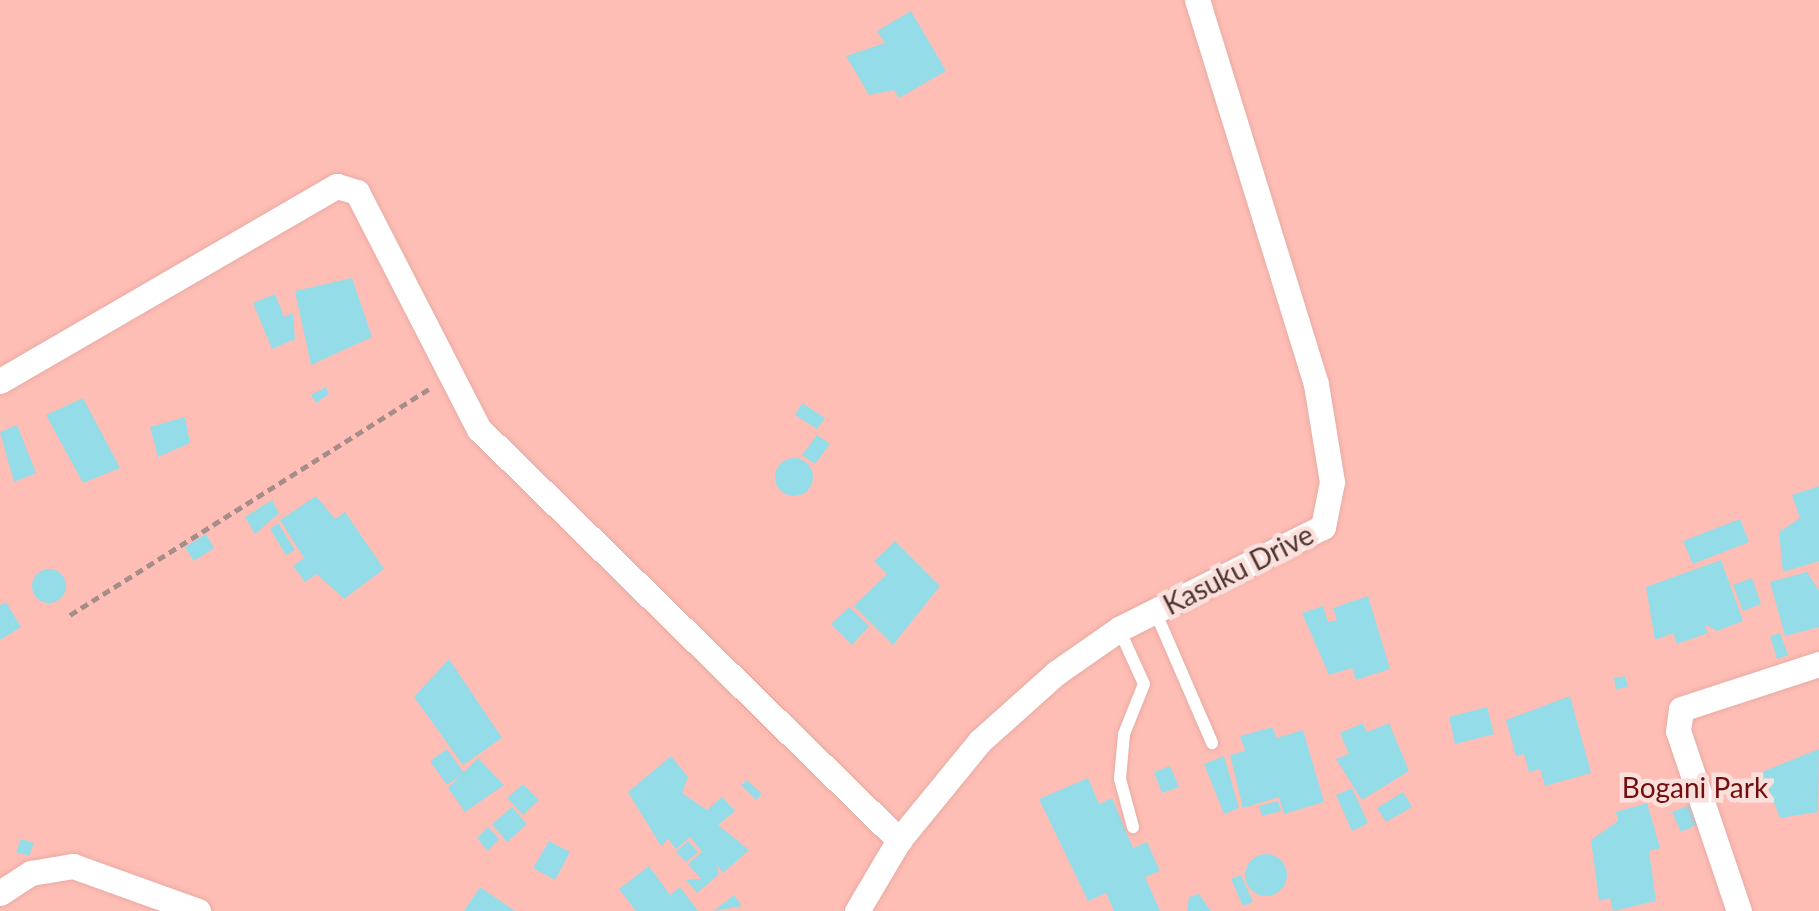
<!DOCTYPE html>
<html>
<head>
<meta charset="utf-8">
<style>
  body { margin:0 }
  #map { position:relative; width:1819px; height:911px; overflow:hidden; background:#fae0dc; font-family:Lato,sans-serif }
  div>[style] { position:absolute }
  .green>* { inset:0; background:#febeb5 }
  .building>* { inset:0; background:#94dce7 }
  .round { border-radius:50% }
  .path>* { height:5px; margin-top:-2.5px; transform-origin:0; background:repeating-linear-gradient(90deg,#a68d89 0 8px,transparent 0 13px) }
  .roads { filter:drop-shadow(0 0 2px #e8aba3) drop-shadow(0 0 2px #e8aba3) }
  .lane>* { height:12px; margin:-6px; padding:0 6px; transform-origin:6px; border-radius:6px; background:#fff }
  .street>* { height:25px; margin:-12.5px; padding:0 12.5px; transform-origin:12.5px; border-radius:12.5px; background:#fff }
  span { translate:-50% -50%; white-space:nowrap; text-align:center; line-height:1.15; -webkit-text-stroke:9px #fae0dc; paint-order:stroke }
  .street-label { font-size:28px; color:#4d3431 }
  .park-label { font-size:28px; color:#720e0d }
</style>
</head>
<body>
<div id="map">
  <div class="green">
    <i style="clip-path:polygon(0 0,1819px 0,1819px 911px,0 911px)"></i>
  </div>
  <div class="building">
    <i style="clip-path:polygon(911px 11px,946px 71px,899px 98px,894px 90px,869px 95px,846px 56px,885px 43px,877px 31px)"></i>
    <i style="clip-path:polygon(352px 278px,372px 337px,311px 365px,295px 291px)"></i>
    <i style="clip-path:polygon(275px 294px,284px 317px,293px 313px,295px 339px,272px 349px,253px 303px)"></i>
    <i style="clip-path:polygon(326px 387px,329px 394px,316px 403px,311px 395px)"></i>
    <i style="clip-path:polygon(83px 398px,120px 468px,83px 483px,46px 415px)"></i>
    <i style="clip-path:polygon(802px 403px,825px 418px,817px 429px,795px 415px)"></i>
    <i style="clip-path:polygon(185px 417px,190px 443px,158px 457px,150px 427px)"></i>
    <i style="clip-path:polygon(17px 425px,36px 473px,14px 482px,0 432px)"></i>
    <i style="clip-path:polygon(817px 435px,830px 444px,815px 464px,802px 455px)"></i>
    <i class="round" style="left:775px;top:458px;width:38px;height:38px"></i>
    <i style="clip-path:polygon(1819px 486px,1819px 561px,1783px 572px,1779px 532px,1800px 518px,1792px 495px)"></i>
    <i style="clip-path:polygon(316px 496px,335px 519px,345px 512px,384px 569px,344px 599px,317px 574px,305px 582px,293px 566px,304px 558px,280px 520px)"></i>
    <i style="clip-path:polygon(272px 500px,279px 513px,255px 534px,245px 517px)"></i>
    <i style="clip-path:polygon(1740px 519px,1749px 542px,1693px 564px,1683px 541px)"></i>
    <i style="clip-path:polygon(278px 523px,295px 550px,286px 555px,270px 529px)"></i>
    <i style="clip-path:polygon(206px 534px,214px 548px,194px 561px,185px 547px)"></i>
    <i style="clip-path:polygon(895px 541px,940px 586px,893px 645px,854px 606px,887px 574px,874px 561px)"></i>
    <i style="clip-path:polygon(1721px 560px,1743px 621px,1717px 631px,1705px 624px,1708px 633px,1677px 644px,1673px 633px,1655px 640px,1646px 587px)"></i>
    <i class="round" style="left:32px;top:569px;width:34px;height:34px"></i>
    <i style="clip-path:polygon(1807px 572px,1819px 591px,1819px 627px,1785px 636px,1770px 582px)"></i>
    <i style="clip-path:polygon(1752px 578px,1761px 604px,1743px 611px,1733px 585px)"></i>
    <i style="clip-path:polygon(1368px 596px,1390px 669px,1356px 680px,1352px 668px,1329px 675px,1302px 613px,1323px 606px,1328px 622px,1337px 620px,1333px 608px)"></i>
    <i style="clip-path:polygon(6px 602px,21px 627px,0 640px,0 605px)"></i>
    <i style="clip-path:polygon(849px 607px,869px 626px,852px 645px,831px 624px)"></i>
    <i style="clip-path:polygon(1780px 633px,1788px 655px,1777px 659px,1770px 636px)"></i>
    <i style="clip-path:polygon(449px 659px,502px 738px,463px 765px,414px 697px)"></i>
    <i style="clip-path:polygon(1625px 676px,1628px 687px,1616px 689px,1614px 678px)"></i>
    <i style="clip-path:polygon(1570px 696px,1591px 773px,1545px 786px,1540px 769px,1529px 772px,1524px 754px,1516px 756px,1506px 720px)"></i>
    <i style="clip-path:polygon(1487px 707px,1494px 734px,1455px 744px,1449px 717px)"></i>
    <i style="clip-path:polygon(1363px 723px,1367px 732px,1389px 723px,1409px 771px,1362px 800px,1336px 759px,1349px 754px,1340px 733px)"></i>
    <i style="clip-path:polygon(1273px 727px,1276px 738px,1303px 730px,1324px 802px,1284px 814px,1279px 797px,1243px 808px,1230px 755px,1245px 751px,1240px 736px)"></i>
    <i style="clip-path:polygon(447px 749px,464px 773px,447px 785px,430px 761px)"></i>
    <i style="clip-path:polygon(1819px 749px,1818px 812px,1780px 818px,1762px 772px)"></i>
    <i style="clip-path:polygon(671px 756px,688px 777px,682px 793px,707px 810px,722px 797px,735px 811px,718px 825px,749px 850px,723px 873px,716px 864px,719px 874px,697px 893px,686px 880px,701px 879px,688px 864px,702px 852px,690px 837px,676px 849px,668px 839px,661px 846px,628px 792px)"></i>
    <i style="clip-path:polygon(1224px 756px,1239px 808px,1224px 814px,1204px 764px)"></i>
    <i style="clip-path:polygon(478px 758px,504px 785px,465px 812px,448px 788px)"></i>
    <i style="clip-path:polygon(1170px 766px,1179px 787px,1162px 793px,1154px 772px)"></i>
    <i style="clip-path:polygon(1088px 778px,1099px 804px,1112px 798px,1133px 848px,1147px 842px,1160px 871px,1145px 877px,1160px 911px,1114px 911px,1106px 893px,1088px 901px,1039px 799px)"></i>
    <i style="clip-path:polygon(747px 780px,762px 794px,756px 800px,741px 785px)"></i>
    <i style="clip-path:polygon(523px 784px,539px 800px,523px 815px,507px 798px)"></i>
    <i style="clip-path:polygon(1352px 788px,1368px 823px,1352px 831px,1336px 795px)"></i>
    <i style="clip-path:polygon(1403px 792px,1412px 807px,1386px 822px,1377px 808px)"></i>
    <i style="clip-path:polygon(1278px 801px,1281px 811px,1262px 816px,1259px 806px)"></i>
    <i style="clip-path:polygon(1647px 803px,1660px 848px,1649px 851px,1656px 901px,1613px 911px,1610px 898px,1599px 901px,1591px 840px,1618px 821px,1616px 812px)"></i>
    <i style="clip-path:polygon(1690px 805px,1698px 824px,1681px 832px,1672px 812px)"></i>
    <i style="clip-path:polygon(512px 807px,527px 824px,507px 842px,492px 824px)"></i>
    <i style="clip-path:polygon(488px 827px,499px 839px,488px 851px,477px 838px)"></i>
    <i style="clip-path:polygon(21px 839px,34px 843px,29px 856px,16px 852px)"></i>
    <i style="clip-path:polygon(549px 841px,570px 852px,555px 880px,533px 868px)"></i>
    <i style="clip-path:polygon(688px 841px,698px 852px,686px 862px,676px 852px)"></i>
    <i class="round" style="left:1245px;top:854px;width:42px;height:42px"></i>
    <i style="clip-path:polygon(649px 866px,670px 895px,680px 887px,698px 911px,636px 911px,619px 889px)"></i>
    <i style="clip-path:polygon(1241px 875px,1253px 902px,1243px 906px,1231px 879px)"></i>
    <i style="clip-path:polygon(480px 887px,515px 911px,464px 911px)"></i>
    <i style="clip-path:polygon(1199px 894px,1211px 911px,1187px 911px,1189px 897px)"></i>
    <i style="clip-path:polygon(734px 895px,742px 906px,713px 911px)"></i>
  </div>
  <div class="path">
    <i style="left:70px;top:615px;width:426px;rotate:-32.2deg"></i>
  </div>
  <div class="roads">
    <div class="lane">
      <i style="left:1155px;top:611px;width:144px;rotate:66.6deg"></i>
      <i style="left:1119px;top:629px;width:60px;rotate:65.6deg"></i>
      <i style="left:1144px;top:684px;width:54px;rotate:111.8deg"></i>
      <i style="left:1124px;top:734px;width:45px;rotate:95.1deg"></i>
      <i style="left:1120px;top:779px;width:50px;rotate:74.8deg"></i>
    </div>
    <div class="street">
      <i style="left:0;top:381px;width:389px;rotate:-30.1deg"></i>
      <i style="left:337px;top:186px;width:21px;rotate:17deg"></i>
      <i style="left:357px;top:192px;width:267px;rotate:62.8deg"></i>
      <i style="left:479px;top:429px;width:588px;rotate:44.38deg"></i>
      <i style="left:0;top:893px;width:37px;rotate:-33deg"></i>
      <i style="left:31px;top:873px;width:43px;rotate:-9.5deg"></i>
      <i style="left:73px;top:866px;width:133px;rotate:19.8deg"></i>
      <i style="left:857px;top:911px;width:82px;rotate:-59.4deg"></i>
      <i style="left:899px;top:840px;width:128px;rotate:-50.7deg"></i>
      <i style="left:980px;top:741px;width:102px;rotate:-41.8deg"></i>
      <i style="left:1056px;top:673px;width:77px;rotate:-34.9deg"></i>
      <i style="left:1119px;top:629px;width:228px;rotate:-26.6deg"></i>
      <i style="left:1323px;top:527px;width:46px;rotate:-78.7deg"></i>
      <i style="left:1332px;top:482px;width:99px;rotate:-99.3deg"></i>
      <i style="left:1316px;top:384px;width:402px;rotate:-107.2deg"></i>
      <i style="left:1739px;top:911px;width:190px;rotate:-108.7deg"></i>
      <i style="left:1678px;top:731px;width:22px;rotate:-82deg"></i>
      <i style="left:1681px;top:709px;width:145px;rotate:-18.1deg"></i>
    </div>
  </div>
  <div class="street-label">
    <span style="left:1238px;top:569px;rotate:-27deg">Kasuku Drive</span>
  </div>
  <div class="park-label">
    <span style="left:1695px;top:787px">Bogani Park</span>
  </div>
</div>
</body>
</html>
